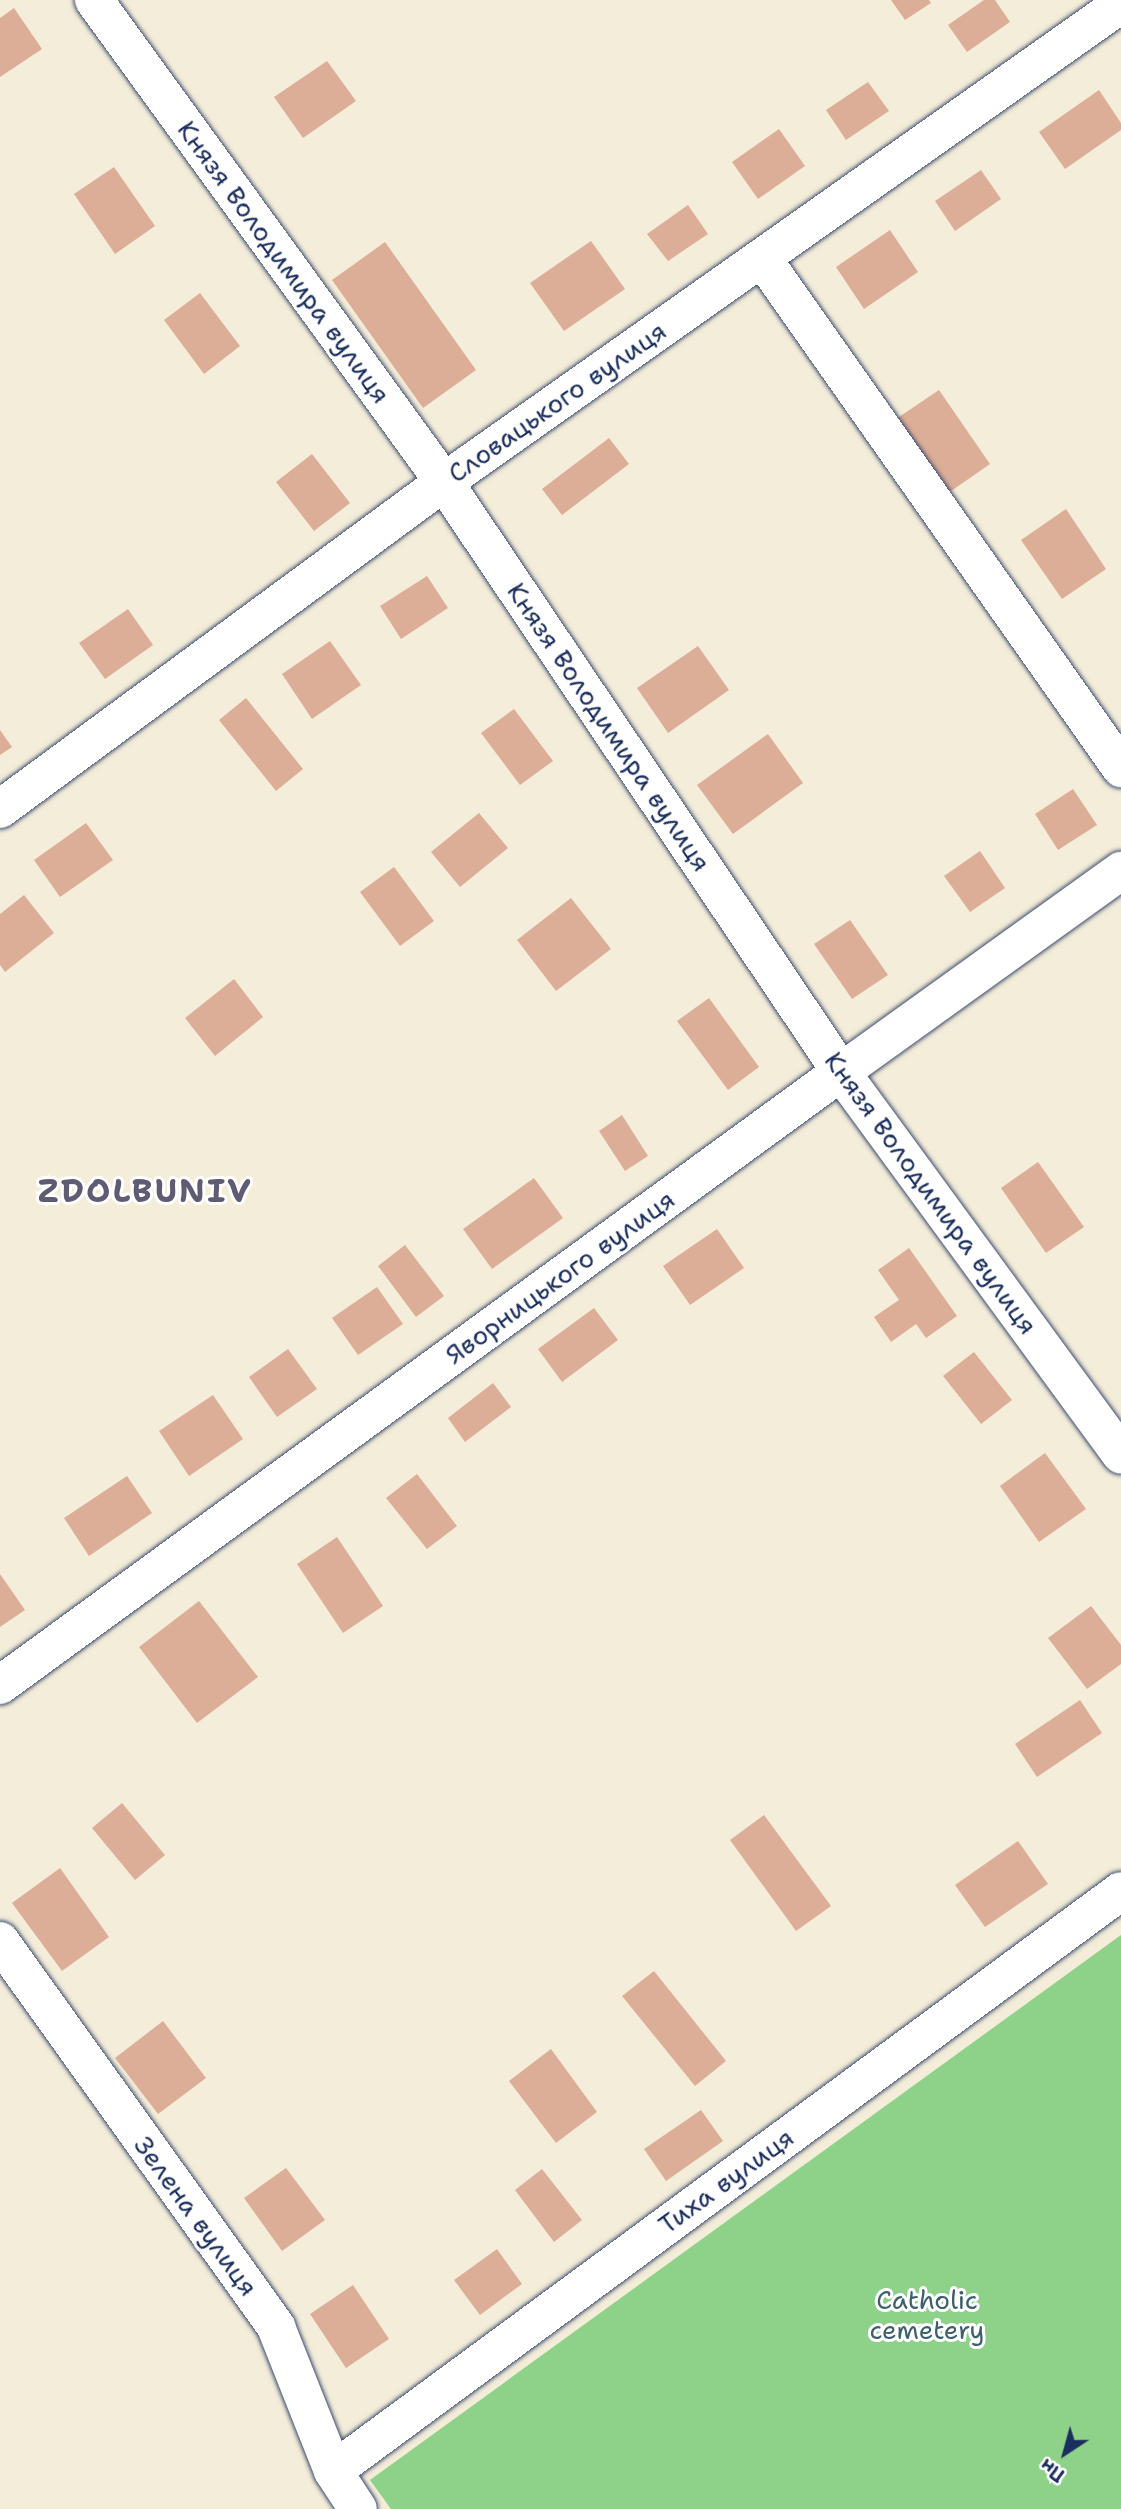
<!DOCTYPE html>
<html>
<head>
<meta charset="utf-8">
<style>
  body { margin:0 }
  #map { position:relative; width:1121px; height:2509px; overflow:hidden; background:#f4edd9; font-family:"Shantell Sans",sans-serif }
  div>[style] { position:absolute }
  .green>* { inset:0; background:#8ed189 }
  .building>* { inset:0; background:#ddae97 }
  .roads { filter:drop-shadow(0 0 2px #3c4c70) drop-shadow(0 0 2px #3c4c70) }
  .minor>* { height:38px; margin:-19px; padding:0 19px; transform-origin:19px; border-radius:19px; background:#fff }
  span { translate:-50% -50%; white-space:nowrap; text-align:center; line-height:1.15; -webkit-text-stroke:6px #fff; paint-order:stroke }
  .street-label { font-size:26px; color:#1b2f5e }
  .park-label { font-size:26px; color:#3e606b }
  .district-label { font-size:33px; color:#5f5b72; font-weight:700; letter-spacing:2px }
  .north { position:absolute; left:1030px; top:2418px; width:70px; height:70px; -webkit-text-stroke:5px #fff; paint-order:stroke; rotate:216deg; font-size:19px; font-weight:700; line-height:28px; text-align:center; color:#1b2f5e }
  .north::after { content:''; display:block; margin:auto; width:24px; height:32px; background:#1b2f5e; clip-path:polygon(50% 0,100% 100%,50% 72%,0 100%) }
</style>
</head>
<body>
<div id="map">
  <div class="green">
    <i style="clip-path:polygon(1121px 1935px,1121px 2509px,391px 2509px,370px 2480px)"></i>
  </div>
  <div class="building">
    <i style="clip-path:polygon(891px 0,929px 0,931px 3px,905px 20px)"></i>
    <i style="clip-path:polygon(984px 0,995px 0,1010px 22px,967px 52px,948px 25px)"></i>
    <i style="clip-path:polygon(14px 8px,42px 49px,0 77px,0 18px)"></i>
    <i style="clip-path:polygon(327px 61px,356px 101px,303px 138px,274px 97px)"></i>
    <i style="clip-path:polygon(868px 82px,889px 111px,846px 140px,826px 110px)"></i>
    <i style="clip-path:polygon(1099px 90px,1121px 123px,1121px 130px,1065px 169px,1039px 132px)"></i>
    <i style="clip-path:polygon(779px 129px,805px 166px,758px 199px,732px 162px)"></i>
    <i style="clip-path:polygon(114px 167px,155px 226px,115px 254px,74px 194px)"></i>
    <i style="clip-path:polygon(981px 170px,1001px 199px,955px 231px,935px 201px)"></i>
    <i style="clip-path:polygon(688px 205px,708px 234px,668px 261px,647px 234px)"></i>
    <i style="clip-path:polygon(890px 230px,918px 272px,864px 309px,836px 267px)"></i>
    <i style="clip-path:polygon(591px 241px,625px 289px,564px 331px,530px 283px)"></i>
    <i style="clip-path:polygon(385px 242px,476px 370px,423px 408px,332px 280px)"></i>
    <i style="clip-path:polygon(200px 293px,240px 346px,204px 374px,164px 320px)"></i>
    <i style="clip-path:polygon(939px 390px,990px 464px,944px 496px,893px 421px)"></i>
    <i style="clip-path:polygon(609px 438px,629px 464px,562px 515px,542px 489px)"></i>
    <i style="clip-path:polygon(312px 454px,350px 503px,314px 531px,276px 482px)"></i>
    <i style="clip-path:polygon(1066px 509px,1106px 569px,1062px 599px,1021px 540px)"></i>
    <i style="clip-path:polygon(427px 576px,448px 608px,401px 639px,380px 606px)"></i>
    <i style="clip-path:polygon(128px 609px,153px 645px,105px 679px,79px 643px)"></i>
    <i style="clip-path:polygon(330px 641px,361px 685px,312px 719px,282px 674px)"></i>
    <i style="clip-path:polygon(698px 646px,729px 690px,668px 733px,637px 688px)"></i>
    <i style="clip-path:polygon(246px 698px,303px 769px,276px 791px,219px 720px)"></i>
    <i style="clip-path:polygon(514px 709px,553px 761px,520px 785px,481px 733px)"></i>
    <i style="clip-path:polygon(0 730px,12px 747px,0 755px)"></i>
    <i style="clip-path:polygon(768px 734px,803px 783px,733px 834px,697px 785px)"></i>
    <i style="clip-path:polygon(1073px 789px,1097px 825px,1058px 850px,1035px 814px)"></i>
    <i style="clip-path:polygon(479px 813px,508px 848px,460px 887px,431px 852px)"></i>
    <i style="clip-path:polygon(86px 823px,113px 860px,60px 897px,34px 860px)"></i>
    <i style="clip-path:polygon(980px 851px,1005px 888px,970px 912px,944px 876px)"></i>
    <i style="clip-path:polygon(394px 867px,434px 921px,400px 946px,360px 892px)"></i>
    <i style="clip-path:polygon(24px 895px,54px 933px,5px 972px,0 965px,0 914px)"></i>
    <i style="clip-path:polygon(571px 898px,611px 949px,556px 991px,517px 940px)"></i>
    <i style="clip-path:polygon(850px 920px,888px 975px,852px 999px,814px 944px)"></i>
    <i style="clip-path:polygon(234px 979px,263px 1017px,215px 1056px,185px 1018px)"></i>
    <i style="clip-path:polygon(709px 998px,759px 1067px,728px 1090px,677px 1021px)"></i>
    <i style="clip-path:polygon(622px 1115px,648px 1156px,625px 1171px,599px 1131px)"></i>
    <i style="clip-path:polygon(1038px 1162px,1084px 1227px,1046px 1253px,1001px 1188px)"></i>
    <i style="clip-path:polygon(534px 1178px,563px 1218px,492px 1269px,463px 1229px)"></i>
    <i style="clip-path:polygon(717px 1229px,744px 1268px,690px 1305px,663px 1266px)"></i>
    <i style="clip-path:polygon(405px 1245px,444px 1296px,416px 1317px,378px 1266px)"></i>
    <i style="clip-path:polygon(909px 1248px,957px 1316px,926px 1338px,916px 1324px,891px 1342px,874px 1317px,899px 1300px,878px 1270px)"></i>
    <i style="clip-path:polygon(377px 1287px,403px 1324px,358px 1355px,332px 1318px)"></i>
    <i style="clip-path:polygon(594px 1308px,618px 1340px,562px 1382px,538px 1349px)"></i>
    <i style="clip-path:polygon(288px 1349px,317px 1389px,277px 1417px,249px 1377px)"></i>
    <i style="clip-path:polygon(974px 1352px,1012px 1400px,981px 1424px,943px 1376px)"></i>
    <i style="clip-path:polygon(493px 1383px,511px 1407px,465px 1442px,448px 1418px)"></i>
    <i style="clip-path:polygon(213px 1395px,243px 1439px,189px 1476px,159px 1431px)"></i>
    <i style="clip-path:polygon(1045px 1453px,1086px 1509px,1039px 1542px,1000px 1486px)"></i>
    <i style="clip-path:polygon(417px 1474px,457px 1526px,427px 1549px,386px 1498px)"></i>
    <i style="clip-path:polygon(127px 1476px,152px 1513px,89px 1556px,64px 1518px)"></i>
    <i style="clip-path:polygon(337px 1537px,383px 1606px,343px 1633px,297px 1564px)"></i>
    <i style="clip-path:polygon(0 1574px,25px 1610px,0 1627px)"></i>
    <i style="clip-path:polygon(199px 1601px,258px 1677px,197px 1723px,139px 1647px)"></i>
    <i style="clip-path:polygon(1091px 1606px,1121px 1645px,1121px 1664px,1087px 1689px,1048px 1638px)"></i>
    <i style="clip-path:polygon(1080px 1700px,1102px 1733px,1037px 1777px,1015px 1744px)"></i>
    <i style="clip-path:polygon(122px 1803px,165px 1855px,135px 1880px,92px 1828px)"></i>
    <i style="clip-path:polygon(764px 1815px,831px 1906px,796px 1931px,730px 1840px)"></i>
    <i style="clip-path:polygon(1018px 1841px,1048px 1884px,985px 1927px,955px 1885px)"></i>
    <i style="clip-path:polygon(60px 1868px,109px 1937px,62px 1971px,12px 1903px)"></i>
    <i style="clip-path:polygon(654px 1971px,726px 2061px,695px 2086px,622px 1996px)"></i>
    <i style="clip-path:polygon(163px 2021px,206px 2078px,158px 2114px,115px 2058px)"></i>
    <i style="clip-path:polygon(551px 2049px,597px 2112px,556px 2143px,509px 2081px)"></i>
    <i style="clip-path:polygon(701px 2110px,723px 2141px,666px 2181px,644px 2149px)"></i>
    <i style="clip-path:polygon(286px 2168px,325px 2220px,282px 2251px,244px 2198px)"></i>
    <i style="clip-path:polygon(542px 2169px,582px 2220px,554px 2242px,515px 2190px)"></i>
    <i style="clip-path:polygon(497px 2249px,522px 2284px,480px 2315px,454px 2280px)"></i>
    <i style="clip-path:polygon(353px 2285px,389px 2339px,346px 2368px,310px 2314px)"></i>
  </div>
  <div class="roads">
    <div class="minor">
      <i style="left:94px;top:0;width:596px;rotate:54.02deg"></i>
      <i style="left:444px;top:482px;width:711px;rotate:56.06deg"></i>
      <i style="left:841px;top:1072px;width:474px;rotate:53.8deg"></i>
      <i style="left:762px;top:258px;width:624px;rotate:54.86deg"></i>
      <i style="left:0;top:809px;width:551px;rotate:-36.37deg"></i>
      <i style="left:444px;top:482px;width:829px;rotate:-35.22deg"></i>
      <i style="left:0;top:1685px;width:1041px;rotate:-36.09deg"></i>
      <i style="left:841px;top:1072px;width:345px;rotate:-35.7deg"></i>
      <i style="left:0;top:1941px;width:475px;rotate:54.4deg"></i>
      <i style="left:276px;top:2327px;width:155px;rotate:68.4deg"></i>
      <i style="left:333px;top:2471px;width:45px;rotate:56.7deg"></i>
      <i style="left:333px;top:2471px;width:978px;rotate:-36.35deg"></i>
    </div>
  </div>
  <div class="street-label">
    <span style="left:284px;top:262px;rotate:54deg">Князя Володимира вулиця</span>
    <span style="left:557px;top:402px;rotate:-35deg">Словацького вулиця</span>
    <span style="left:609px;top:727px;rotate:56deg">Князя Володимира вулиця</span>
    <span style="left:931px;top:1193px;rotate:54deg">Князя Володимира вулиця</span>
    <span style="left:560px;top:1277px;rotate:-36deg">Яворницького вулиця</span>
    <span style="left:726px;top:2181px;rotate:-36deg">Тиха вулиця</span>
    <span style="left:196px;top:2216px;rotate:54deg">Зелена вулиця</span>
  </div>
  <div class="park-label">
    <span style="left:927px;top:2315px">Catholic<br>cemetery</span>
  </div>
  <div class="district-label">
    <span style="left:145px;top:1191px">ZDOLBUNIV</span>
  </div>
  <div class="north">Пн</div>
</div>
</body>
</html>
